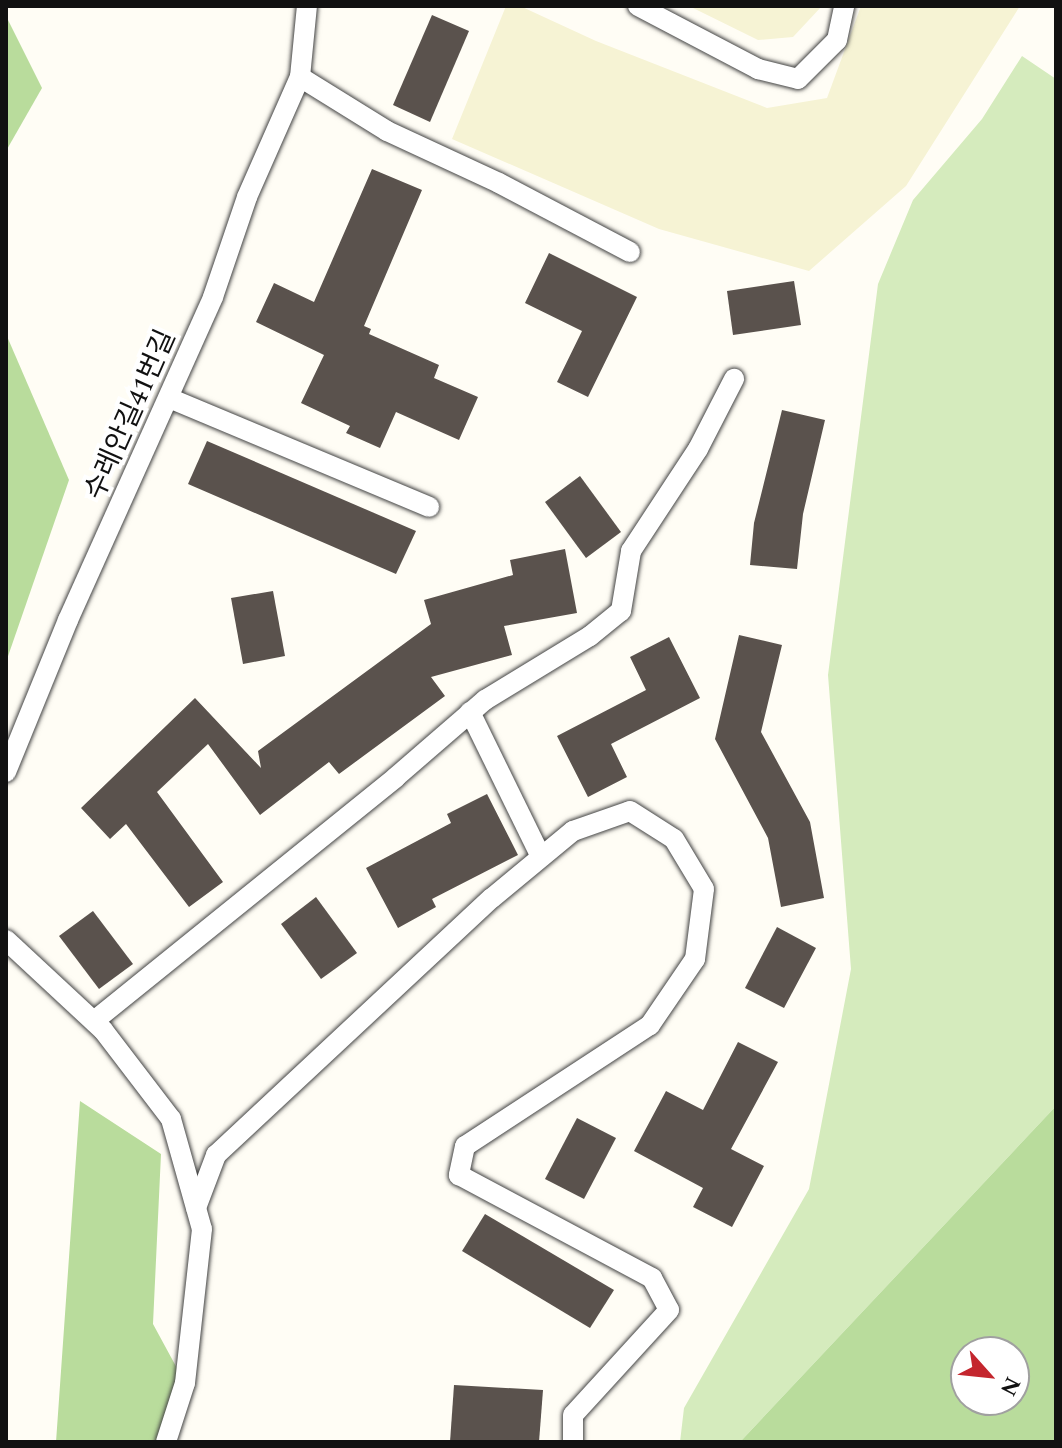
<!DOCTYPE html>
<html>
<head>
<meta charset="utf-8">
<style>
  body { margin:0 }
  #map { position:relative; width:1062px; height:1448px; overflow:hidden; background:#fffdf5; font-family:Spectral,"Noto Sans KR",serif }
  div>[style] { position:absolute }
  .farmland>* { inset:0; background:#f6f3d4 }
  .green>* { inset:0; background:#d5ebbd }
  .forest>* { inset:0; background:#b9dc9c }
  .building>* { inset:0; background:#5a524d }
  .roads { filter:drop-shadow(0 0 2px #444) drop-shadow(0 0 2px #444) }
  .service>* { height:20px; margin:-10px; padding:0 10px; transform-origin:10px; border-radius:10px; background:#fff }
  span { translate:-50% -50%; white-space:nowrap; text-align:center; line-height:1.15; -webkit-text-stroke:8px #fff; paint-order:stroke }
  .street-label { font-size:28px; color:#111 }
  .frame { position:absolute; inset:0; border:8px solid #111; pointer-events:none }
  .north { position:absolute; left:950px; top:1336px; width:80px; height:80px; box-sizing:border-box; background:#fff; border:2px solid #a0a0a0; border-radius:50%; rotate:117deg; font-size:22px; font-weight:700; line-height:32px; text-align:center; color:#111 }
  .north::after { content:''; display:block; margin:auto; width:28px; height:36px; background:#c4262e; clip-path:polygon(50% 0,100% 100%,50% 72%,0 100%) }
</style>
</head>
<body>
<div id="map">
  <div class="farmland">
    <i style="clip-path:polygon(506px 6px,520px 6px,596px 41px,767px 108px,827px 98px,861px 6px,1020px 6px,906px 186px,809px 271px,659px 229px,452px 139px)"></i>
    <i style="clip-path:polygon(689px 6px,822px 6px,793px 37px,758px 40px)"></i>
  </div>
  <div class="green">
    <i style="clip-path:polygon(1022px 56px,1056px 79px,1056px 1106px,740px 1442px,680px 1442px,684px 1408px,809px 1189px,851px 969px,828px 675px,878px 284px,913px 200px,982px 119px)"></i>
  </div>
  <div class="forest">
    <i style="clip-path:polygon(6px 16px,42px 88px,6px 151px)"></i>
    <i style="clip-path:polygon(6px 334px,69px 480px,6px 662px)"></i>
    <i style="clip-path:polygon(80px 1101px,161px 1154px,153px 1324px,185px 1383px,164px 1442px,56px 1442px)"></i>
    <i style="clip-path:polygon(evenodd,1056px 1106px,1056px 1442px,740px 1442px,1056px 1106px,1014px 1352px,1014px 1400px,966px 1400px,966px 1352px,1014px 1352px)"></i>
  </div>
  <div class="building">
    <i style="clip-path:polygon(432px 15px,469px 31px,430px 122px,393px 105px)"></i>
    <i style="clip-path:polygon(372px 169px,422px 190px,364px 326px,371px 329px,369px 334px,439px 365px,434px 378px,478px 397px,459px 440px,396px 412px,380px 448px,346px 433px,350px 426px,301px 403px,324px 355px,256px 322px,274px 283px,314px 302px)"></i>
    <i style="clip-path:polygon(549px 253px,637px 297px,588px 397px,557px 382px,582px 331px,525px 303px)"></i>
    <i style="clip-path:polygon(794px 281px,801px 325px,733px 335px,727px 291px)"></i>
    <i style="clip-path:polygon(782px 410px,825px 420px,803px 514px,797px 569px,750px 565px,754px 523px)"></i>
    <i style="clip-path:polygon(207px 441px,416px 531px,396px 574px,188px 484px)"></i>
    <i style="clip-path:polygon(580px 476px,621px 532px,586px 558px,545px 502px)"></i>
    <i style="clip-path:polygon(565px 549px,577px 613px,504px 626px,512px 655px,431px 677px,445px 696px,339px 774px,329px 762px,260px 815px,208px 744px,157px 792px,223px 882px,189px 907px,126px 824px,110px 839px,81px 808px,195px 698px,261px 768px,258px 751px,431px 624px,424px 600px,513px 575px,510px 560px)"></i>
    <i style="clip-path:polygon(273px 591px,285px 656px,243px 664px,231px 598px)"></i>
    <i style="clip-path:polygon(739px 635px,782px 645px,761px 732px,810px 822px,824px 898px,781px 907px,768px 838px,715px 739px)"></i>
    <i style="clip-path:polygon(669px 637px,700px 698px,611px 744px,627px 777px,588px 797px,557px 736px,646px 690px,630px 657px)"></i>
    <i style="clip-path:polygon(487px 794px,518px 855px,432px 899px,436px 907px,398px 928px,366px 868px,451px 823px,447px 814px)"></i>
    <i style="clip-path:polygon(316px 897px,357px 953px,321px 979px,281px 924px)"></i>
    <i style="clip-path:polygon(93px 911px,133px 964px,99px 989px,59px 936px)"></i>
    <i style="clip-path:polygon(777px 927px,816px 948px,784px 1008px,745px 988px)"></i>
    <i style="clip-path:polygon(738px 1042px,778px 1062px,731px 1149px,764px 1166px,732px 1227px,693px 1207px,703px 1188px,634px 1151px,666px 1091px,703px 1110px)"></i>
    <i style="clip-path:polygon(577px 1118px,616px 1138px,584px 1199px,545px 1179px)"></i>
    <i style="clip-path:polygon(485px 1214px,614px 1290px,590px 1328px,462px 1251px)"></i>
    <i style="clip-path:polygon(454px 1385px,543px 1390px,539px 1442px,450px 1442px)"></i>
  </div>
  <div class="roads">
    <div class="service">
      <i style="left:638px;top:6px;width:136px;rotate:27.7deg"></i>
      <i style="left:758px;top:69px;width:41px;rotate:14deg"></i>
      <i style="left:798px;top:79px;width:55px;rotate:-45deg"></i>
      <i style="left:837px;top:40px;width:35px;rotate:-78deg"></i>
      <i style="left:300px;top:77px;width:102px;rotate:31.8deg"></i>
      <i style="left:387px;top:131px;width:123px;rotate:24.9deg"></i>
      <i style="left:499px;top:183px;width:148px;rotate:27.8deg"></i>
      <i style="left:169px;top:398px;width:282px;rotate:22.7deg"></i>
      <i style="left:470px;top:712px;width:161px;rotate:63.9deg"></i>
      <i style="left:6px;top:772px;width:164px;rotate:-67.8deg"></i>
      <i style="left:68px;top:620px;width:354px;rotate:-65.8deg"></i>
      <i style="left:213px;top:297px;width:106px;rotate:-71.2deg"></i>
      <i style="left:247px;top:197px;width:131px;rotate:-66.2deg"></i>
      <i style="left:300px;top:77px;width:71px;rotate:-84.4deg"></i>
      <i style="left:6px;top:940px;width:132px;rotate:42.9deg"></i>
      <i style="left:103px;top:1030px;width:112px;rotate:52.6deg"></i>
      <i style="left:171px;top:1119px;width:114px;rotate:74.3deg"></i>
      <i style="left:202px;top:1229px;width:155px;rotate:96.3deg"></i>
      <i style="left:185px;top:1383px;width:62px;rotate:107.9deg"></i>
      <i style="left:94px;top:1021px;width:388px;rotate:-38.9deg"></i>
      <i style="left:396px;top:777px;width:118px;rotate:-40.9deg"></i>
      <i style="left:485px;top:700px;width:123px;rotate:-31.4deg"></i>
      <i style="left:590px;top:636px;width:40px;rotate:-39deg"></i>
      <i style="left:621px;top:611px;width:61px;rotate:-80.5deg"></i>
      <i style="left:631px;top:551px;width:122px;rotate:-56.7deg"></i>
      <i style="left:698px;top:449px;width:79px;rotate:-62.8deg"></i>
      <i style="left:196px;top:1208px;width:57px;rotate:-69.3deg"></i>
      <i style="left:216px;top:1155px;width:377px;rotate:-43deg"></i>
      <i style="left:492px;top:898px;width:105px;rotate:-39.6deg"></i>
      <i style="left:573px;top:831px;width:60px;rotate:-19.3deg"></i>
      <i style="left:630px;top:811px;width:52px;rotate:32.5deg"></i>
      <i style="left:674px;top:839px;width:58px;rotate:59deg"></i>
      <i style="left:704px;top:889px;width:71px;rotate:97.3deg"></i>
      <i style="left:695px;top:959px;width:80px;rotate:124.3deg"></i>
      <i style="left:650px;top:1025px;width:221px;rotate:146.8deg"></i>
      <i style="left:465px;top:1146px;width:30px;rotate:102deg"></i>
      <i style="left:459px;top:1175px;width:219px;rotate:28.1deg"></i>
      <i style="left:652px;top:1278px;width:36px;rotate:62deg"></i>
      <i style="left:669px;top:1310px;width:142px;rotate:132.4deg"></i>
      <i style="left:573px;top:1415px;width:27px;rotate:90deg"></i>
    </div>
  </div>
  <div class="street-label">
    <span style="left:131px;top:415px;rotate:-66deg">수레안길41번길</span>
  </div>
  <div class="frame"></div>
  <div class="north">N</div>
</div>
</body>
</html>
